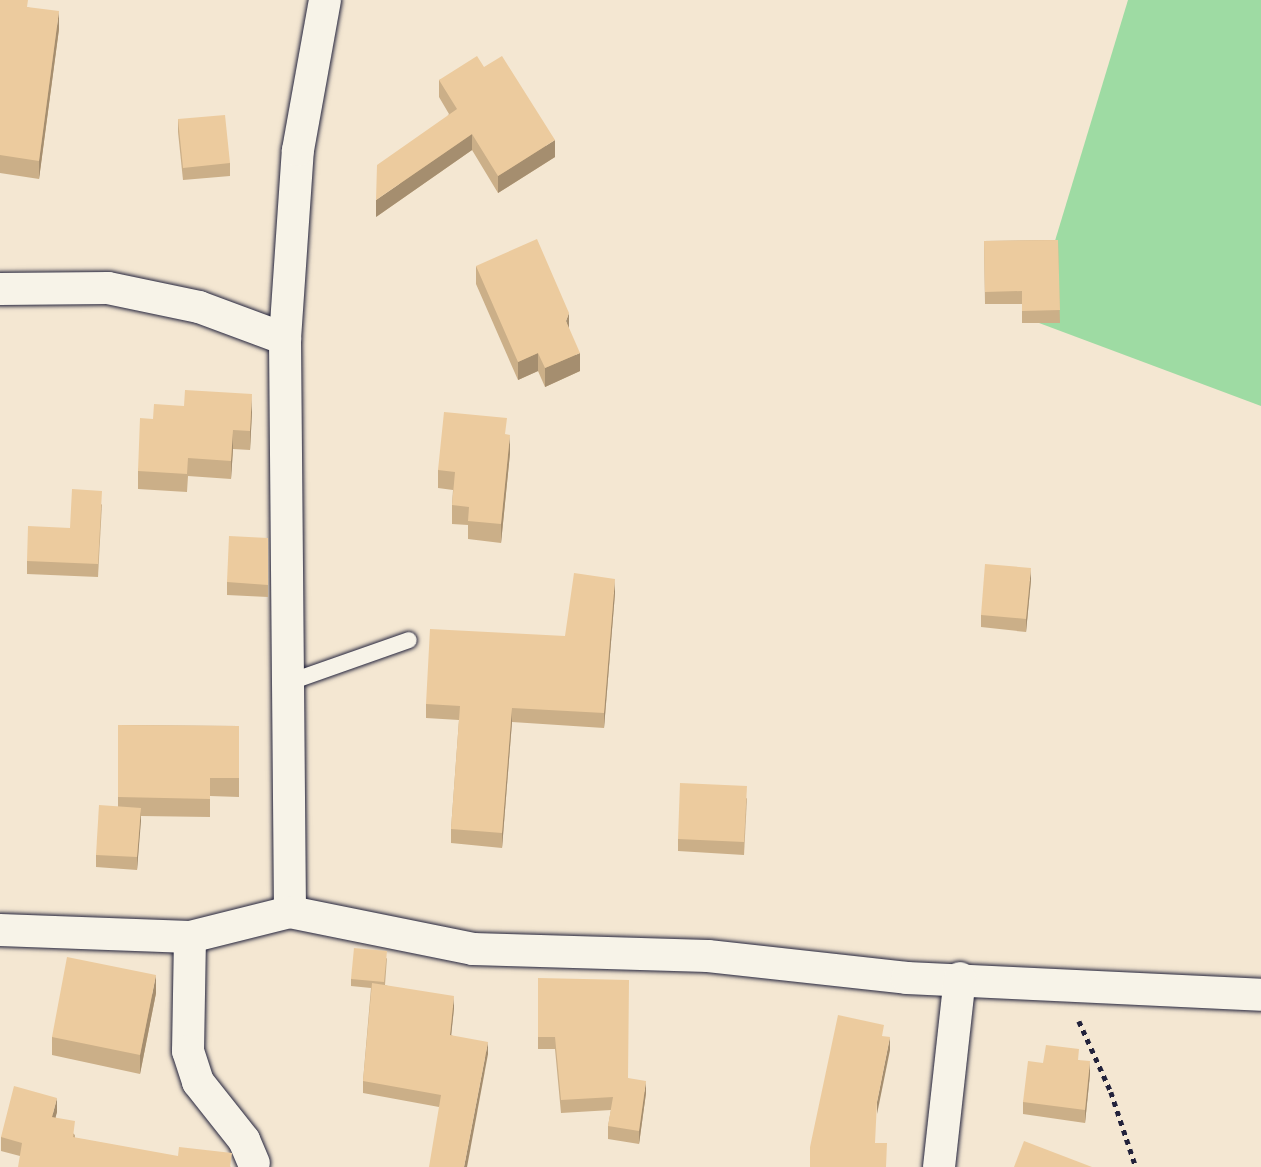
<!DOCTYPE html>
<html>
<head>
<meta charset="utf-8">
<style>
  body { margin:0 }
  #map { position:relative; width:1261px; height:1167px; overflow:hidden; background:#f4e7d2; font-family:Sriracha,sans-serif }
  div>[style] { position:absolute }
  .green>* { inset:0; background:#9edba3 }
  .path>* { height:4.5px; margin-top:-2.25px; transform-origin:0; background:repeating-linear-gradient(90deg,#22223b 0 5px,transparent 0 10px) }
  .roads { filter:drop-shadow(0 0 2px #22223b) drop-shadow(0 0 2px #22223b) }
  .service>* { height:16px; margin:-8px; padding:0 8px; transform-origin:8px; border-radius:8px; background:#f7f3e8 }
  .minor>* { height:32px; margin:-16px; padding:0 16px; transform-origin:16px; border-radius:16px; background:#f7f3e8 }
  .wall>* { inset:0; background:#cbaf88 }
  .shaded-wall>* { inset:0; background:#a58e6f }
  .building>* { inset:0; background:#eccb9e }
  span { translate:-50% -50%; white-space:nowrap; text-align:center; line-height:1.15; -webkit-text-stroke:5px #f7f3e8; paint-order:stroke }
</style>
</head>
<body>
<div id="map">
  <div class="green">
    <i style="clip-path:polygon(1128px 0,1261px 0,1261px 406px,1031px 320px)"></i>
  </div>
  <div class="path">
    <i style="left:1079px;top:1021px;width:78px;rotate:65.7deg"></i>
    <i style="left:1111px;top:1092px;width:79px;rotate:71.6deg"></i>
  </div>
  <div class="roads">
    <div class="service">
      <i style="left:287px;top:683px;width:129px;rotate:-19.4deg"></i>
    </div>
    <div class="minor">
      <i style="left:0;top:289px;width:108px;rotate:-0.5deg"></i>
      <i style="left:108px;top:288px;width:93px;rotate:11.8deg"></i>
      <i style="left:199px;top:307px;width:92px;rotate:20.4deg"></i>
      <i style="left:290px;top:912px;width:573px;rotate:-90.5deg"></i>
      <i style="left:285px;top:339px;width:189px;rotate:-86.1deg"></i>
      <i style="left:298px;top:150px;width:152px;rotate:-79.8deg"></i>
      <i style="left:0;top:930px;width:190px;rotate:2.1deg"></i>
      <i style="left:190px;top:937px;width:103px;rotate:-14deg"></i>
      <i style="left:290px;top:912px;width:187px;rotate:11.4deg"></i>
      <i style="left:473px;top:949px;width:235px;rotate:1.7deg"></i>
      <i style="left:708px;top:956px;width:200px;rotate:6.3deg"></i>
      <i style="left:907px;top:978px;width:354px;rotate:2.7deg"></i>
      <i style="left:190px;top:937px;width:114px;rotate:91deg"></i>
      <i style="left:188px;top:1051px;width:33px;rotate:72deg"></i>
      <i style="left:198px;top:1082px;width:74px;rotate:51.6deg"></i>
      <i style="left:244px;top:1140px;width:25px;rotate:67deg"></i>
      <i style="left:939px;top:1167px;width:190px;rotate:-83.7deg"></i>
    </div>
  </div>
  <div class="wall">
    <i style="clip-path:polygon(0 0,30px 8px,59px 29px,39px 179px,0 173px)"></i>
    <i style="clip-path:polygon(484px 67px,555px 157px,498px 193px,472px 150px,376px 217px,449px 114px,439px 97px,439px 80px)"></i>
    <i style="clip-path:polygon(178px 119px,230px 163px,230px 176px,183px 180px,178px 132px)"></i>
    <i style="clip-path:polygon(1058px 240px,1060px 323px,1022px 323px,1022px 304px,985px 304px,984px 241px)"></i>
    <i style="clip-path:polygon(476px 266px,569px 329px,580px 371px,545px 387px,538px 371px,518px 380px,476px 284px)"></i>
    <i style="clip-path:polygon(252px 412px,250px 450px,233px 449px,231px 479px,188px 476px,187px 492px,138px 489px,138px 471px,153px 419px)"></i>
    <i style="clip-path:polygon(507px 435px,510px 453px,501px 543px,468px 539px,468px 525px,452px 524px,452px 505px,453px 490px,438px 488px,438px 470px)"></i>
    <i style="clip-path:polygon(102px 504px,98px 577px,27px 574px,27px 561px)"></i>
    <i style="clip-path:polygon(268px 538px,268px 597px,227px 595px,227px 582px)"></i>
    <i style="clip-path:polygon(1031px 580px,1026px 632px,981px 627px,981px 615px)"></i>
    <i style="clip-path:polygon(615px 593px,604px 728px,512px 722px,502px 848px,451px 843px,451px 829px,459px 720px,426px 718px,426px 704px,565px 636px)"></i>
    <i style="clip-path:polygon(118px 725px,239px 726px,239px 797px,210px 796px,210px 817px,141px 816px,137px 870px,96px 867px,96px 855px,118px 807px)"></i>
    <i style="clip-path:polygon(747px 798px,744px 855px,678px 851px,678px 839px)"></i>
    <i style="clip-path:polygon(387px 958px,385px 985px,454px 1008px,451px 1035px,488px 1054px,439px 1107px,363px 1093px,363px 1081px,371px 988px,351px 986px,351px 979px)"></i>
    <i style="clip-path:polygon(538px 978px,628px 1078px,646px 1093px,639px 1144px,608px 1139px,608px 1126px,611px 1110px,561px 1113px,555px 1049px,538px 1049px)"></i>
    <i style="clip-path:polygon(156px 993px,140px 1074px,52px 1055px,52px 1037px)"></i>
    <i style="clip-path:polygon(1079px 1060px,1090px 1074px,1085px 1123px,1023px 1114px,1023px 1102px,1043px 1063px)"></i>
    <i style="clip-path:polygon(57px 1112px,55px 1117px,75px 1135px,75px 1138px,232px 1167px,20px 1156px,1px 1151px,1px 1137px)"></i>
  </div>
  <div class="shaded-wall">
    <i style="clip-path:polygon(59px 11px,59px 29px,39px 179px,39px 161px)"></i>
    <i style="clip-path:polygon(472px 134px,472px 150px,376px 217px,376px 200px)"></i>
    <i style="clip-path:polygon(555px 140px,555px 157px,498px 193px,498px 176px)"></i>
    <i style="clip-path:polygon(569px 313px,569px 331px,566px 321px)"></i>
    <i style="clip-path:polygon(538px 353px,538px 371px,518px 380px,518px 362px)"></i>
    <i style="clip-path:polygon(580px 353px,580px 371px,545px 387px,545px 368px)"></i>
    <i style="clip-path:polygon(252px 394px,252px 412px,250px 450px,250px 431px)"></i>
    <i style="clip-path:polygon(233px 430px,233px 449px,231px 479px,231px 461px)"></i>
    <i style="clip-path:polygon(510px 435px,510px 453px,501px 543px,501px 524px)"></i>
    <i style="clip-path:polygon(1031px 568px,1031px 580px,1026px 632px,1026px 619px)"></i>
    <i style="clip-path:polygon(615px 579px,615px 593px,604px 728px,604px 713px)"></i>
    <i style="clip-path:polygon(512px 708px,512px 722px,502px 848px,502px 833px)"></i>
    <i style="clip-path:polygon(141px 808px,141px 821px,137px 870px,137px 857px)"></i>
    <i style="clip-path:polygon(156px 975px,156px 993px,140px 1074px,140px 1055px)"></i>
    <i style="clip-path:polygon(454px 996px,454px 1008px,450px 1047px,450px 1035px)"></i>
    <i style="clip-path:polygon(890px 1037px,890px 1050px,877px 1114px,877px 1102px)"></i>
    <i style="clip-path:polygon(488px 1042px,488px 1054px,467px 1167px,464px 1167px)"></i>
    <i style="clip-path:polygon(1090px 1061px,1090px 1074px,1085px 1123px,1085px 1110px)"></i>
    <i style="clip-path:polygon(646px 1081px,646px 1093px,639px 1144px,639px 1131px)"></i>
    <i style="clip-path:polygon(57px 1098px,57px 1112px,52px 1131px,52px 1117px)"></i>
  </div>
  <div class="building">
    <i style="clip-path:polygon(0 0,28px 0,27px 7px,59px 11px,39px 161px,0 155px)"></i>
    <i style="clip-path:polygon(477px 56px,484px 67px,502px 56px,555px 140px,498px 176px,472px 134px,376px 200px,377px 165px,457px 109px,439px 80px)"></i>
    <i style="clip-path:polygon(225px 115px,230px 163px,183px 168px,178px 119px)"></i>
    <i style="clip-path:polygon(537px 239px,569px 313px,566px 321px,580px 353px,545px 368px,538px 353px,518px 362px,476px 266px)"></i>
    <i style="clip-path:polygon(1058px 240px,1060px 310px,1022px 311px,1022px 291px,985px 292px,984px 241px)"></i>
    <i style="clip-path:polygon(185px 390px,252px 394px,250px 431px,233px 430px,231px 461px,188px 458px,187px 474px,138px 471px,140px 418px,153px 419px,154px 404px,184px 406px)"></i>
    <i style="clip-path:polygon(444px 412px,507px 418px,505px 434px,510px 435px,501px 524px,468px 521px,469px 507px,452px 505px,455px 472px,438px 470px)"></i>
    <i style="clip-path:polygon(72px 489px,102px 491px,98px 564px,27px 561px,28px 526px,70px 528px)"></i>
    <i style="clip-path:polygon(229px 536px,268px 538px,268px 585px,227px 582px)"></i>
    <i style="clip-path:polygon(985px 564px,1031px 568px,1026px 619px,981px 615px)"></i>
    <i style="clip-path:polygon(574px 573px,615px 579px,604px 713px,512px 708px,502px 833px,451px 829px,460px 706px,426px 704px,430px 629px,565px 636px)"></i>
    <i style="clip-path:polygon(118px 725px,239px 726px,239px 778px,210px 778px,210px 799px,118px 797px)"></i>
    <i style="clip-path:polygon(680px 783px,747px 786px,744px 842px,678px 839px)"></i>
    <i style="clip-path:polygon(99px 805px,141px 808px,137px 857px,96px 855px)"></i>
    <i style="clip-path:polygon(354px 948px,387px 951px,384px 982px,351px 979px)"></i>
    <i style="clip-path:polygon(67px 957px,156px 975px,140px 1055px,52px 1037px)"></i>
    <i style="clip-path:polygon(538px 978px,629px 980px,628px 1078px,646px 1081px,639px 1131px,608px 1126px,613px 1097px,561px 1100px,555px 1037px,538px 1037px)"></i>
    <i style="clip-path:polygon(372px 983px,454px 996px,450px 1035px,488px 1042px,464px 1167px,429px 1167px,441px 1095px,363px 1081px)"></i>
    <i style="clip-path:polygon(838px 1015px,884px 1025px,882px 1036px,890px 1037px,877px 1102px,875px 1143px,887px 1143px,886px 1167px,810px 1167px,810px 1147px)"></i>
    <i style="clip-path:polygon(1046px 1045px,1079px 1049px,1078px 1060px,1090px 1061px,1085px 1110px,1023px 1102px,1028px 1061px,1043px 1063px)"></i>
    <i style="clip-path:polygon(14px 1086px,57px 1098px,52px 1117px,75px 1121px,73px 1137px,178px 1156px,179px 1147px,232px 1153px,230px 1167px,18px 1167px,22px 1143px,1px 1137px)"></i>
    <i style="clip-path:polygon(1024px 1141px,1092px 1167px,1014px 1167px)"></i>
  </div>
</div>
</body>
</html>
